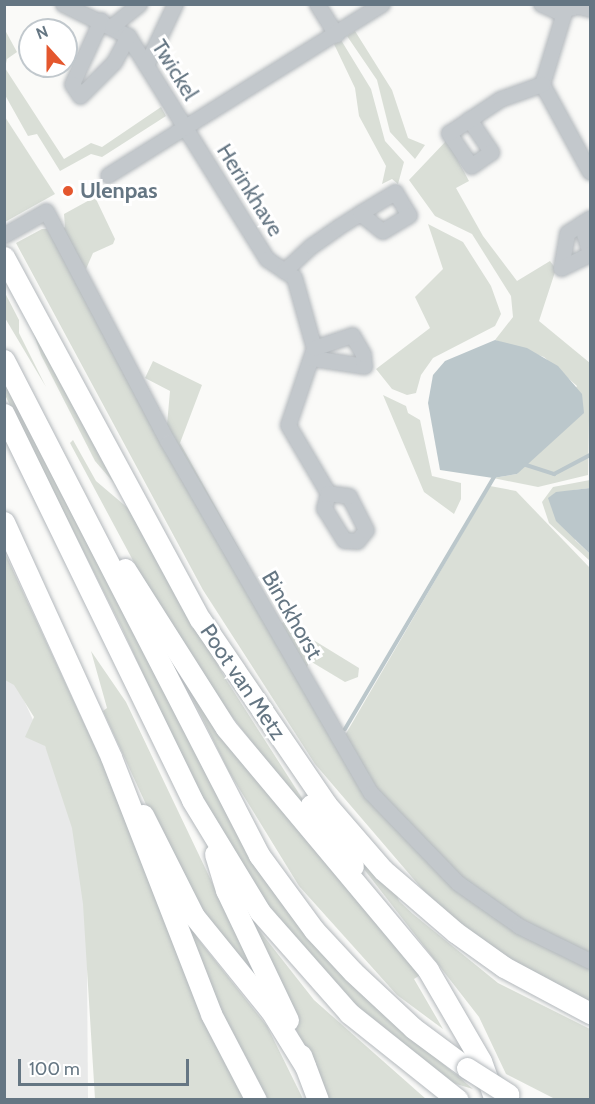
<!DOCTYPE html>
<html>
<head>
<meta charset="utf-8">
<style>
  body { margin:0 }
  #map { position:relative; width:595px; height:1104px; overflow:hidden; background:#fafaf8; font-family:Cabin,sans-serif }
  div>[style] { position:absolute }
  .built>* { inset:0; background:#e8e9e9 }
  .green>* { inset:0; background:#dadfd7 }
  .water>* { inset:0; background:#bbc7cb }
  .stream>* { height:4px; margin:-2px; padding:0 2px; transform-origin:2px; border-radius:2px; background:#bbc7cb }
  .roads { filter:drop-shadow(0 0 2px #b4b9bd) drop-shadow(0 0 2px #b4b9bd) }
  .minor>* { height:15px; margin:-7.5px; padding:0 7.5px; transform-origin:7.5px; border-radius:7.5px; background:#c3c8cc }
  .highway>* { height:21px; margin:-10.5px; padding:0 10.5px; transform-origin:10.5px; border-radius:10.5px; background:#fff }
  .bridges { filter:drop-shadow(0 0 2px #b4b9bd) drop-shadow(0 0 2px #b4b9bd) }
  .highway-bridge>* { height:21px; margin:-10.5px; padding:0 10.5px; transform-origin:10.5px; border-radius:10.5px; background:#fff }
  .dots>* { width:16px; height:16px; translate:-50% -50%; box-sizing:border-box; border:3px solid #fff; border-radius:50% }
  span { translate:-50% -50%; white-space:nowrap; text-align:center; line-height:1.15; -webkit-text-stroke:6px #fff; paint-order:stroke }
  .street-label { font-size:22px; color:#657683 }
  .poi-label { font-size:22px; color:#657683; font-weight:700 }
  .left { translate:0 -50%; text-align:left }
  .frame { position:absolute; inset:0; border:6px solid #657683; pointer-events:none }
  .north { position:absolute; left:18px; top:18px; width:60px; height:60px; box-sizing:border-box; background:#fff; border:2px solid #c1c8cd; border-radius:50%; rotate:339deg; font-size:16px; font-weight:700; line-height:24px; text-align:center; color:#657683 }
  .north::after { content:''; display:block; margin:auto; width:21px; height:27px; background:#e4572e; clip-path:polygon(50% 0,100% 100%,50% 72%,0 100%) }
  .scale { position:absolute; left:18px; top:1059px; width:171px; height:27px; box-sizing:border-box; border:3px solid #657683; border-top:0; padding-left:8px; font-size:18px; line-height:21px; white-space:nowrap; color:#657683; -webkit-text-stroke:4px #fff; paint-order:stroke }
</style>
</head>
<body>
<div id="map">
  <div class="built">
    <i style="clip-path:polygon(4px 657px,86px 835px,88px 1099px,5px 1099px)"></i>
  </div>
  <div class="green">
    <i style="clip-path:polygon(5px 30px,17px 52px,7px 59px,5px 68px,64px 159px,91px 143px,102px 147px,161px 107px,166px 116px,102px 157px,91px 154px,60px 171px,37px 134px,28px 136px,5px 95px)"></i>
    <i style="clip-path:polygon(355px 31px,392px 90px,408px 138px,425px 145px,415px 159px,390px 132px,377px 80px,347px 36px)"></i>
    <i style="clip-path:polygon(341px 40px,371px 89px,385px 141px,404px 162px,398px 184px,392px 179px,382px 184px,386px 166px,359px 116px,355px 88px,334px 44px)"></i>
    <i style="clip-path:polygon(5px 117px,55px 194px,5px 222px,4px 222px)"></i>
    <i style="clip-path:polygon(447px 140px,469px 181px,456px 188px,483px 236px,517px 281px,550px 261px,556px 269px,539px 321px,590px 363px,588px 475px,538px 487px,493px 478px,517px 474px,577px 386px,544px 357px,495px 340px,513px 317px,511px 296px,472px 234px,435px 216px,409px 180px)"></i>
    <i style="clip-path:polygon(95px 197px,115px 239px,113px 244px,93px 253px,86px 269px,60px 230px,65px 227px,64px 214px)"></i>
    <i style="clip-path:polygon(428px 224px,463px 242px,491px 286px,501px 314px,495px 326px,433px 358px,421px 375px,416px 393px,407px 395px,392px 389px,376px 369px,430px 328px,415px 297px,443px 269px)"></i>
    <i style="clip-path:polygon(42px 229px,47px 229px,405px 838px,590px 966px,590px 1004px,545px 983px,441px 911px,315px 764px,203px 590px,16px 243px)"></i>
    <i style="clip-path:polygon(4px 291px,19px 320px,19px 333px,46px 387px,5px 318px)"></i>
    <i style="clip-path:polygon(27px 315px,114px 483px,95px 461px,41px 355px)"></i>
    <i style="clip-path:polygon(153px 361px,202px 385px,180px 443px,248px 565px,244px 569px,167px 425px,170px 391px,145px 378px)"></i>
    <i style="clip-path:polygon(4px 377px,213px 788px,404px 1031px,473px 1089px,436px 1078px,387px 1039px,261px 900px,204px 807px,121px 626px,5px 395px)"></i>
    <i style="clip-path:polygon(383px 395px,406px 406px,408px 413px,420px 420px,432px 476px,461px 483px,461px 499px,454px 514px,424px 492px)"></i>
    <i style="clip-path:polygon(73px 440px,96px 481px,129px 509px,227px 681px,332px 845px,212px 691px,137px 568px,70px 443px)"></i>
    <i style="clip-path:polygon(590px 480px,590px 488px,574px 490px,575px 540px,590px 554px,590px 561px,549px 523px,542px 502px,553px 487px)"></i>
    <i style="clip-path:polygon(490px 486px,516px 491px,590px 568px,590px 956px,523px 923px,462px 879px,376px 789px,344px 737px)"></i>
    <i style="clip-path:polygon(4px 551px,102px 762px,204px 1018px,244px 1099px,95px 1099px,83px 904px,72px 828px,45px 746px,25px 737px,34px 717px,14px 685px,5px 680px)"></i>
    <i style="clip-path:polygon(284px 622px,359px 668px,358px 677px,345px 682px,310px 661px,306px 669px,280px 624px)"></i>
    <i style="clip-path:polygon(91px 651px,126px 702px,261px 985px,184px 887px,103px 711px,107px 708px)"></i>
    <i style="clip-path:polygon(178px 669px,420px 975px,414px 979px,443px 1029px,397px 995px,299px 886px,229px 772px)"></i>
    <i style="clip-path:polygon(346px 846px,395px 890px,399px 901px,413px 914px,498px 983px,590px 1029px,590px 1099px,555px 1099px,506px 1074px,479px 1017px)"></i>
    <i style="clip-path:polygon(171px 892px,198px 939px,267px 1026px,303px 1099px,266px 1099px,234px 1049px)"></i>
    <i style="clip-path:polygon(237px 902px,314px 1000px,426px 1099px,328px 1099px)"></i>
  </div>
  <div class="water">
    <i style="clip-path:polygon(495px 340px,527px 348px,558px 366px,582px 394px,584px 413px,517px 474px,493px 478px,440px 470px,428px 403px,433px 375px,445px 361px)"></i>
    <i style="clip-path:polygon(590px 488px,590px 554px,556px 521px,548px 498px,556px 492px)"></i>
  </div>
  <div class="stream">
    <i style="left:523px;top:464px;width:33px;rotate:18deg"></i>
    <i style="left:554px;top:474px;width:41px;rotate:-27.8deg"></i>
    <i style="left:345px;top:729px;width:296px;rotate:-59.4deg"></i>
  </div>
  <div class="roads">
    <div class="minor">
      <i style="left:63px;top:4px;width:72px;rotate:26.2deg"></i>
      <i style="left:128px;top:36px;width:263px;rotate:58.1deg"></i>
      <i style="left:267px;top:259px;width:32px;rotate:34deg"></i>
      <i style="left:294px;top:277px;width:74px;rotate:74.3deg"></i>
      <i style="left:314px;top:348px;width:81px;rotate:108.7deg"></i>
      <i style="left:288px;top:425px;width:79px;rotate:59.5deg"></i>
      <i style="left:328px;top:493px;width:16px;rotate:105deg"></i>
      <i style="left:324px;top:508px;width:38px;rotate:58deg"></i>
      <i style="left:344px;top:540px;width:13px;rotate:4deg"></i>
      <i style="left:357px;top:541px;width:14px;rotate:-51deg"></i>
      <i style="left:366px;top:530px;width:38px;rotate:-117deg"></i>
      <i style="left:349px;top:496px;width:21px;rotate:-172deg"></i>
      <i style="left:317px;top:4px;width:36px;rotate:58deg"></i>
      <i style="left:541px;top:4px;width:17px;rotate:24deg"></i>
      <i style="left:557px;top:11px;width:22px;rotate:-13deg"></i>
      <i style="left:578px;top:6px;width:12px;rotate:14deg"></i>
      <i style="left:565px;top:9px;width:78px;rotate:107deg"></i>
      <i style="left:542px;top:84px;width:100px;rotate:61.4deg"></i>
      <i style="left:101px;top:20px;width:70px;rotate:114.4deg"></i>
      <i style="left:72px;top:84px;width:14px;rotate:56deg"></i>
      <i style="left:80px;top:96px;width:48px;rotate:-45deg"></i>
      <i style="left:114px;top:62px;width:30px;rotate:-62deg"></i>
      <i style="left:112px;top:26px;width:35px;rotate:-39deg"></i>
      <i style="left:146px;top:65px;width:68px;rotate:-64.6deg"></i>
      <i style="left:469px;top:119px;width:40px;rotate:56deg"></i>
      <i style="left:491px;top:152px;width:24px;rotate:145deg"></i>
      <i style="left:471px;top:166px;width:40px;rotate:-124deg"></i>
      <i style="left:449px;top:133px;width:61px;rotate:-33.7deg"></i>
      <i style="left:500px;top:99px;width:45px;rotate:-19.7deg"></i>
      <i style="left:108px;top:175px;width:323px;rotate:-32deg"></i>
      <i style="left:581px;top:224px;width:31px;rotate:73deg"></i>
      <i style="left:4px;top:235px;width:48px;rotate:-29.7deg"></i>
      <i style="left:46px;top:211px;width:261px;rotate:62.2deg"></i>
      <i style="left:168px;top:442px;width:405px;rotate:60deg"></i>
      <i style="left:371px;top:793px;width:125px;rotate:46deg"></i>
      <i style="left:458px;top:883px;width:75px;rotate:35.2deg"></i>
      <i style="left:519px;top:926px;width:79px;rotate:26.2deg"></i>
      <i style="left:561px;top:268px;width:36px;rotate:-80deg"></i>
      <i style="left:567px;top:233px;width:27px;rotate:-33deg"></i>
      <i style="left:561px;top:268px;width:32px;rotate:-26deg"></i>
      <i style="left:284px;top:271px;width:37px;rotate:-43deg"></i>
      <i style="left:311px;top:246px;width:33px;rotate:-35deg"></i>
      <i style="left:338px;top:227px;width:26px;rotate:-32deg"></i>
      <i style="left:360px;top:213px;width:41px;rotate:-31deg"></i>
      <i style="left:395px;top:192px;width:27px;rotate:59deg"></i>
      <i style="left:409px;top:215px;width:31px;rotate:149deg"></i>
      <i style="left:382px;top:231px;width:28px;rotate:-141deg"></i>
      <i style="left:312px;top:358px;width:53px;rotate:8.7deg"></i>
      <i style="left:364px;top:366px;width:12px;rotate:-95deg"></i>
      <i style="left:363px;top:354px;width:22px;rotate:-120deg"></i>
      <i style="left:352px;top:335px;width:40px;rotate:161.1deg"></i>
    </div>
    <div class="highway">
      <i style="left:4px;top:257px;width:412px;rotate:61.6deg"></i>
      <i style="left:200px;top:619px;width:224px;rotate:55.7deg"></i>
      <i style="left:326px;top:804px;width:87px;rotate:49.2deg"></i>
      <i style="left:383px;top:870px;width:95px;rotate:40.7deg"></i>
      <i style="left:455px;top:932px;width:60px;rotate:35.5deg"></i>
      <i style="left:504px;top:967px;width:98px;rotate:28.1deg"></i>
      <i style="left:4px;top:360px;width:557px;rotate:62.74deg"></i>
      <i style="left:259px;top:855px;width:93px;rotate:53.7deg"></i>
      <i style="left:314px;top:930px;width:57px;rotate:47.1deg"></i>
      <i style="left:353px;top:972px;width:82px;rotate:43deg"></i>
      <i style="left:413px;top:1028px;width:67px;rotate:36.5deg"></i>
      <i style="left:4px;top:414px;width:429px;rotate:64deg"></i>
      <i style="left:192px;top:800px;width:131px;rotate:58.7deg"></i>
      <i style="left:260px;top:912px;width:135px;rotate:48.6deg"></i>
      <i style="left:349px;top:1013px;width:139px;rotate:38.6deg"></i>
      <i style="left:4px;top:522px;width:258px;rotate:65.5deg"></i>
      <i style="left:111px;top:757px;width:276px;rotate:68.7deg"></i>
      <i style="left:211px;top:1014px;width:97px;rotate:62.4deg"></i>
      <i style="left:125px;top:569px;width:188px;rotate:57.6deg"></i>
      <i style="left:226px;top:728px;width:315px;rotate:50.1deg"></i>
      <i style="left:428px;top:970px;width:105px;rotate:59.8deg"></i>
      <i style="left:481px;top:1061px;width:41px;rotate:70.3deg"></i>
      <i style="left:311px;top:805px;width:74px;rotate:55.5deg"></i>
      <i style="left:143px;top:815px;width:113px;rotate:63.2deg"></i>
      <i style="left:194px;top:916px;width:122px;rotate:51deg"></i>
      <i style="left:271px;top:1011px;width:65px;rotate:58.3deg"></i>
      <i style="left:215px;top:854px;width:38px;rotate:73deg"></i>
      <i style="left:226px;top:890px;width:144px;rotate:64.5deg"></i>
      <i style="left:301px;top:1055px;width:48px;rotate:69.3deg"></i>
    </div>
  </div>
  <div class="bridges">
    <div class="highway-bridge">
      <i style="left:467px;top:1068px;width:49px;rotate:32.4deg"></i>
    </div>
  </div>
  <div class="dots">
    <i style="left:68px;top:191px;background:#e4572e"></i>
  </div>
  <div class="street-label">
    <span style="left:175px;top:70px;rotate:58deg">Twickel</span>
    <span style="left:250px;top:190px;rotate:58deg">Herinkhave</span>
    <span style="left:292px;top:615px;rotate:60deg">Binckhorst</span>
    <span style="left:243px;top:682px;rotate:56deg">Poot van Metz</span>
  </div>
  <div class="poi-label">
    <span class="left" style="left:80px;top:191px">Ulenpas</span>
  </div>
  <div class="frame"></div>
  <div class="north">N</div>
  <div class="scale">100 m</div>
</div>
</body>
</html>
